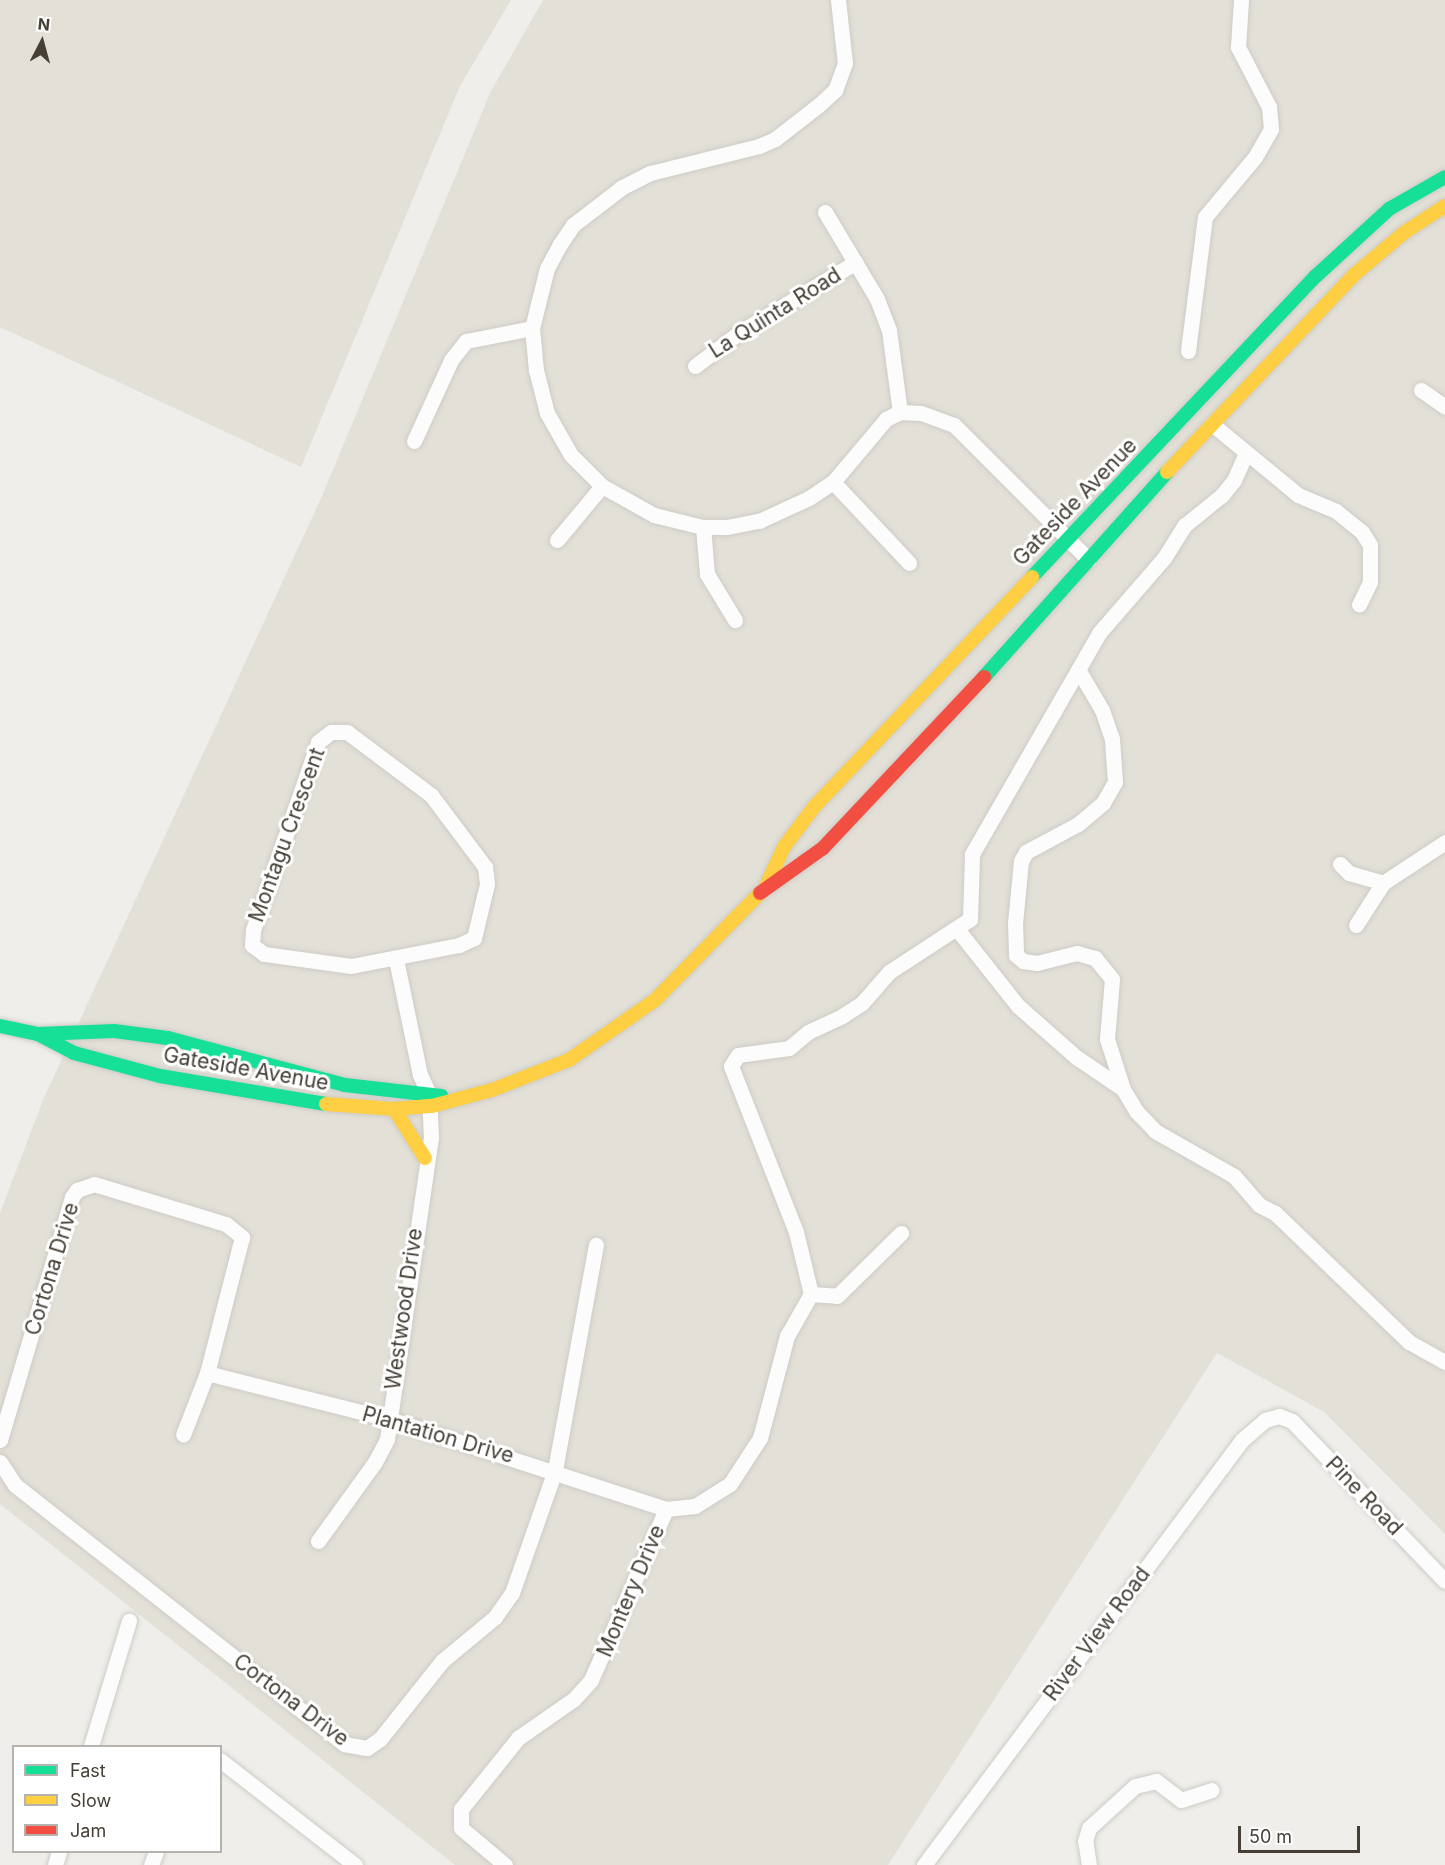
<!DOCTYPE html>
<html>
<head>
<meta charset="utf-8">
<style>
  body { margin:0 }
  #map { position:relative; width:1445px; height:1865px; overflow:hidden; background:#efeeea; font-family:Inter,sans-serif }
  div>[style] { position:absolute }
  .residential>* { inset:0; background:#e3e0d7 }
  .roads { filter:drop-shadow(0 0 2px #cdccc7) drop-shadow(0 0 2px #cdccc7) }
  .street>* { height:15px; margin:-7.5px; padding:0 7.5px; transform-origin:7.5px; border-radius:7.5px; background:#fdfcfc }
  .fast>* { height:14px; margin:-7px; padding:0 7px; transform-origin:7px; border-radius:7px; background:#16e098 }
  .slow>* { height:14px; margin:-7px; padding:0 7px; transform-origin:7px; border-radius:7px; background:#ffcf43 }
  .jam>* { height:14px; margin:-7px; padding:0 7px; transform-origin:7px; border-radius:7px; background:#f24e42 }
  span { translate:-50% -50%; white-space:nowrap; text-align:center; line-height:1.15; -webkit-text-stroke:6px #fff; paint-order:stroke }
  .street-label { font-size:21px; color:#453f36 }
  .legend { position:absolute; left:12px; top:1745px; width:210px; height:108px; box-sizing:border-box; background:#fff; border:2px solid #b5b2af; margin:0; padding:8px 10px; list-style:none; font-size:18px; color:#453f36 }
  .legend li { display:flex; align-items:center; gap:12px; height:30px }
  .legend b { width:30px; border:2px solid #b5b2af }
  .north { position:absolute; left:12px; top:12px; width:60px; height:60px; -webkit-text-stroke:4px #fff; paint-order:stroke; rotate:6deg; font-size:16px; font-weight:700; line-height:24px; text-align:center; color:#453f36 }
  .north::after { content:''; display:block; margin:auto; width:21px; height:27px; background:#453f36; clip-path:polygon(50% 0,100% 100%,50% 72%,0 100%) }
  .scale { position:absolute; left:1238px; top:1826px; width:122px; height:27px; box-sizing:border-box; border:3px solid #453f36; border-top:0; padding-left:8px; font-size:18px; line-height:21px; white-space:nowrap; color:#453f36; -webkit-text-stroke:4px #fff; paint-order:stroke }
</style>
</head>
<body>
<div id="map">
  <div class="residential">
    <i style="clip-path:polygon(0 0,511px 0,460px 86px,301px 467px,0 327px)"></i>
    <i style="clip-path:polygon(543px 0,1445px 0,1445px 1534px,1324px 1412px,1217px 1353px,888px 1865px,455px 1865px,0 1504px,0 1213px,43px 1100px,322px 496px,491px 91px)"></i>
  </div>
  <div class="roads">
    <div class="street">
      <i style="left:838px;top:0;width:63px;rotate:83.7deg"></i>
      <i style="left:845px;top:63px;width:29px;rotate:110deg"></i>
      <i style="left:835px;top:90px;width:21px;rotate:137deg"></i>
      <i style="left:820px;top:104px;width:57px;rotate:142.1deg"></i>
      <i style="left:775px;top:139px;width:17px;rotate:156deg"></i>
      <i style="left:759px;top:146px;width:112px;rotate:166.1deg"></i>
      <i style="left:650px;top:173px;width:33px;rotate:153deg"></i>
      <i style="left:621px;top:188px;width:61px;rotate:142.4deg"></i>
      <i style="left:573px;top:225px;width:23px;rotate:124deg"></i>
      <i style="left:560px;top:244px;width:27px;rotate:118deg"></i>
      <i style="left:547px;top:268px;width:62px;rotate:104deg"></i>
      <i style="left:532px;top:328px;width:42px;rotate:84.6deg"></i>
      <i style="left:536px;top:370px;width:44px;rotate:75.7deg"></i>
      <i style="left:547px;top:413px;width:48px;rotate:60.3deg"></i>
      <i style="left:571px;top:455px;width:44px;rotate:45deg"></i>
      <i style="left:602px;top:486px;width:60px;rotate:29.1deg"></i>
      <i style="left:654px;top:515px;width:50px;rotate:13.8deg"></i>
      <i style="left:703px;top:527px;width:24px"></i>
      <i style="left:727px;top:527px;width:33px;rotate:-11deg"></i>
      <i style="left:759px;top:521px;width:55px;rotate:-24.7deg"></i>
      <i style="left:809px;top:498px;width:29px;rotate:-34deg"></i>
      <i style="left:833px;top:482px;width:82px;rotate:-49.9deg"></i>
      <i style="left:886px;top:419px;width:16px;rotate:-27deg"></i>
      <i style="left:900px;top:412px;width:21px;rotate:3deg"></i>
      <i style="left:921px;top:413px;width:35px;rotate:20deg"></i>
      <i style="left:954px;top:425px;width:190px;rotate:45deg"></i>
      <i style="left:825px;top:212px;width:101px;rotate:59.1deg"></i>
      <i style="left:877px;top:299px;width:33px;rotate:69deg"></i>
      <i style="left:889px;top:330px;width:83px;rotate:82.4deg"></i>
      <i style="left:1188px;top:351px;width:135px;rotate:-82.8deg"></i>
      <i style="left:1205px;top:217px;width:78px;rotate:-50.2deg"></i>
      <i style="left:1255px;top:157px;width:32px;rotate:-60deg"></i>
      <i style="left:1271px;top:129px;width:22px;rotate:-95deg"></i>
      <i style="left:1269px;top:107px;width:68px;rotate:-117.3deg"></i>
      <i style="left:1238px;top:47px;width:47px;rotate:-86.3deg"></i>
      <i style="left:695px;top:366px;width:56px;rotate:-37.1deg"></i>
      <i style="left:740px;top:332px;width:135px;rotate:-31.1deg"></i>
      <i style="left:1421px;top:390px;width:29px;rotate:35deg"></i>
      <i style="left:1212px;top:424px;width:112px;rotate:39.5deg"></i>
      <i style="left:1298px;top:495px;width:41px;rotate:22.8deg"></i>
      <i style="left:1336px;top:511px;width:33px;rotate:39deg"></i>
      <i style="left:1362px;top:532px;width:15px;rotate:58deg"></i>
      <i style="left:1370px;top:545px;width:37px;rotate:90deg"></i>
      <i style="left:1370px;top:582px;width:25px;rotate:116deg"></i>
      <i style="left:414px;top:441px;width:89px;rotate:-65.4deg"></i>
      <i style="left:451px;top:360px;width:24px;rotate:-52deg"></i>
      <i style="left:466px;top:341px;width:67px;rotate:-11.1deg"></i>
      <i style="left:833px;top:482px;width:111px;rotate:46.8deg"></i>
      <i style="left:703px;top:527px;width:47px;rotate:85.1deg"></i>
      <i style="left:707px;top:574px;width:54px;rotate:58.7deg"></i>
      <i style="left:557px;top:540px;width:70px;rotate:-50.2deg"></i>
      <i style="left:1079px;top:671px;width:45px;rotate:59.5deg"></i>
      <i style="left:1102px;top:710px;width:31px;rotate:71deg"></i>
      <i style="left:1112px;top:739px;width:43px;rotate:86deg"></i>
      <i style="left:1115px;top:782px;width:24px;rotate:120deg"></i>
      <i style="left:1103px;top:803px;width:33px;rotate:140deg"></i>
      <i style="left:1078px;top:824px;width:59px;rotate:151.7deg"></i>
      <i style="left:1026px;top:852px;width:10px;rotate:119deg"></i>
      <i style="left:1021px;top:861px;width:62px;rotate:95.5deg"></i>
      <i style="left:1015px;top:923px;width:32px;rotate:88deg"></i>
      <i style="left:1016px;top:955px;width:9px;rotate:41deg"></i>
      <i style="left:1023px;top:961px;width:14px;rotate:8deg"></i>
      <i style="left:1037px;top:963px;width:41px;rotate:-14deg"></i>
      <i style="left:1077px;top:953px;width:19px;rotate:16deg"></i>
      <i style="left:1095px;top:958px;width:27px;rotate:51deg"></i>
      <i style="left:1112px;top:979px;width:60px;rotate:94.8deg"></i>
      <i style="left:1107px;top:1039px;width:52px;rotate:72.3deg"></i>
      <i style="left:1123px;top:1089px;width:26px;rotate:59deg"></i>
      <i style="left:1136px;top:1111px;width:28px;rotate:46deg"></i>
      <i style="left:1155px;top:1131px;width:91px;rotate:29.7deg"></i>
      <i style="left:1234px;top:1176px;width:38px;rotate:49deg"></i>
      <i style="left:1259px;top:1205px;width:18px;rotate:27deg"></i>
      <i style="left:1275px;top:1213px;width:186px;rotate:43.9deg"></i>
      <i style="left:1409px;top:1342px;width:41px;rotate:29.1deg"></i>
      <i style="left:331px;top:732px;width:16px"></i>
      <i style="left:347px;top:732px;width:105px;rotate:36.9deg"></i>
      <i style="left:431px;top:795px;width:90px;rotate:53.1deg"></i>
      <i style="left:485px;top:867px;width:17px;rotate:83deg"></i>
      <i style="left:487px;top:884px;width:56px;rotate:103.5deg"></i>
      <i style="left:474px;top:938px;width:17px;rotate:155deg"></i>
      <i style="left:459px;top:945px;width:110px;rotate:169deg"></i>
      <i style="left:351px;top:966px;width:88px;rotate:-172.1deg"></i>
      <i style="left:264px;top:954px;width:15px;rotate:-143deg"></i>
      <i style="left:252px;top:945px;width:15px;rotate:-86deg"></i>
      <i style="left:253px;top:930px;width:199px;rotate:-70.9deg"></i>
      <i style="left:318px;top:742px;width:16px;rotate:-38deg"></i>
      <i style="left:1340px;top:864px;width:13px;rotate:45deg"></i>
      <i style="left:1349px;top:873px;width:35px;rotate:16deg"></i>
      <i style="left:1356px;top:925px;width:50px;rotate:-57.3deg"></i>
      <i style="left:1383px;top:883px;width:74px;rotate:-33.5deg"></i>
      <i style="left:957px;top:929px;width:98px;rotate:51.6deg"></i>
      <i style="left:1018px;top:1006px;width:77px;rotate:41.3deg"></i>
      <i style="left:1076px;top:1057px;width:57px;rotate:34.2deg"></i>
      <i style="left:811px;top:1294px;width:26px;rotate:4deg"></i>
      <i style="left:837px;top:1296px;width:90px;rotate:-44.5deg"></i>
      <i style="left:207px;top:1373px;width:188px;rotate:14.2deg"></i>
      <i style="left:389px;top:1419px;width:291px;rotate:18deg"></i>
      <i style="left:666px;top:1509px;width:29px;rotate:-6deg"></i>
      <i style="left:695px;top:1506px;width:41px;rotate:-32.2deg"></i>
      <i style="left:730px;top:1484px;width:55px;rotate:-56.9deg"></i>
      <i style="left:760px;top:1438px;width:106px;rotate:-75.2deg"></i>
      <i style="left:787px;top:1336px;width:48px;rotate:-60.3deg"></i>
      <i style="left:811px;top:1294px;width:64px;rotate:-103.6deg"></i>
      <i style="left:796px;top:1232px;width:178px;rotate:-111.4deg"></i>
      <i style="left:731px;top:1066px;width:13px;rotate:-58deg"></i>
      <i style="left:738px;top:1055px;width:51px;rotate:-7.8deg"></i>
      <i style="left:789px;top:1048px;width:25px;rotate:-40deg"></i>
      <i style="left:808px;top:1032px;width:38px;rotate:-25deg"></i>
      <i style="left:842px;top:1016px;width:24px;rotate:-33deg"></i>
      <i style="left:862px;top:1003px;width:41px;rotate:-48.9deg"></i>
      <i style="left:889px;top:972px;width:97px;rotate:-33.2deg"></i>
      <i style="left:970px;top:919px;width:65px;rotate:-88.2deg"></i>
      <i style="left:972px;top:854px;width:255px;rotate:-60.1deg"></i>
      <i style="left:1099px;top:633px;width:99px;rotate:-49.1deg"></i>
      <i style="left:1164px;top:558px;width:39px;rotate:-58deg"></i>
      <i style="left:1185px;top:525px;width:48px;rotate:-39deg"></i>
      <i style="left:1222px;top:495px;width:19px;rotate:-51deg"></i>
      <i style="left:1234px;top:480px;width:27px;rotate:-66deg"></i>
      <i style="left:0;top:1440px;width:253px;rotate:-73.5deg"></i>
      <i style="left:72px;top:1197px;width:9px;rotate:-54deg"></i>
      <i style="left:77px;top:1190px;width:18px;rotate:-19deg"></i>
      <i style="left:94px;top:1184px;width:138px;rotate:16.9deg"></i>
      <i style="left:226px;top:1224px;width:21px;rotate:39deg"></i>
      <i style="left:242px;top:1237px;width:140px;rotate:104.4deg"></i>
      <i style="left:207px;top:1373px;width:66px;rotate:111.2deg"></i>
      <i style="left:0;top:1462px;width:27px;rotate:57deg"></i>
      <i style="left:15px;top:1485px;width:419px;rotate:38.2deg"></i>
      <i style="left:344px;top:1744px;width:23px;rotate:10deg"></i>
      <i style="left:367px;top:1748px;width:16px;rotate:-35deg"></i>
      <i style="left:380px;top:1739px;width:100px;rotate:-51.5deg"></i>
      <i style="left:442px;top:1661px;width:69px;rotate:-39.7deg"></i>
      <i style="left:495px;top:1617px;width:29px;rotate:-55deg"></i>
      <i style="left:512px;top:1593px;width:130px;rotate:-70.7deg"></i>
      <i style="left:555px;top:1470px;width:229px;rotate:-79.7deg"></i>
      <i style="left:318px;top:1541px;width:97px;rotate:-54.2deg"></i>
      <i style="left:375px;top:1462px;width:26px;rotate:-62deg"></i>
      <i style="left:387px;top:1439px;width:304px;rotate:-81.7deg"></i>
      <i style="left:431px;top:1138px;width:44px;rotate:-92.6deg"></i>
      <i style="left:429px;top:1094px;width:21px;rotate:-115deg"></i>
      <i style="left:420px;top:1075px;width:118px;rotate:-101.7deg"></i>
      <i style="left:91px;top:1746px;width:131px;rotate:-73.1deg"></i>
      <i style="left:220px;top:1760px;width:171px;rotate:37.9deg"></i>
      <i style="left:55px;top:1865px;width:14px;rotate:-73deg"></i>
      <i style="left:151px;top:1865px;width:14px;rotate:-69deg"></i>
      <i style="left:505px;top:1865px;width:57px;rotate:-139.9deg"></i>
      <i style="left:461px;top:1828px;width:19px;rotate:-90deg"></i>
      <i style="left:461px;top:1809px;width:91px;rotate:-51.2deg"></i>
      <i style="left:518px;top:1738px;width:68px;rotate:-34.9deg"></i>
      <i style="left:574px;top:1699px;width:25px;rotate:-48deg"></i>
      <i style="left:591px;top:1680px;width:187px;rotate:-66.3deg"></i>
      <i style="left:924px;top:1865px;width:531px;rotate:-53.19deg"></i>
      <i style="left:1242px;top:1440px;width:30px;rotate:-41deg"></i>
      <i style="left:1265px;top:1420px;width:15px;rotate:-16deg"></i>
      <i style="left:1279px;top:1416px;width:14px;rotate:21deg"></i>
      <i style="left:1292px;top:1421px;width:221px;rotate:46.3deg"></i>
      <i style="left:1089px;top:1865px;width:24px;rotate:-99deg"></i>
      <i style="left:1085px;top:1841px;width:14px;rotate:-73deg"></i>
      <i style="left:1089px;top:1828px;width:62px;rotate:-42.4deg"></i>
      <i style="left:1135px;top:1786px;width:22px;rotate:-13deg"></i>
      <i style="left:1156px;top:1781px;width:31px;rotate:37deg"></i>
      <i style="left:1181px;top:1800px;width:32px;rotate:-18deg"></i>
    </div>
    <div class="fast">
      <i style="left:1032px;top:577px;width:414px;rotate:-46.7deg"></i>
      <i style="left:1316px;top:276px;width:99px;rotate:-42.5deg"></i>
      <i style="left:1389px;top:209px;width:64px;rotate:-29.7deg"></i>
      <i style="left:984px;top:677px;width:275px;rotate:-48.2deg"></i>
      <i style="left:0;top:1026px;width:39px;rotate:12deg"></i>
      <i style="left:38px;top:1034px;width:76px;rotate:-2.3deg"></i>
      <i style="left:114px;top:1031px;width:54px;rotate:7.4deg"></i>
      <i style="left:168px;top:1038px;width:183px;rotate:14.9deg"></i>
      <i style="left:345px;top:1085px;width:97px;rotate:6.5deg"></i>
      <i style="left:38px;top:1034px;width:41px;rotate:27.8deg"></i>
      <i style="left:74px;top:1053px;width:89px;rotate:15deg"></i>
      <i style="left:160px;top:1076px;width:168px;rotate:9.6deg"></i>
    </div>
    <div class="slow">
      <i style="left:1167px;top:472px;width:273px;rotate:-46.5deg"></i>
      <i style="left:1355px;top:274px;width:65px;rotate:-40deg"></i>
      <i style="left:1405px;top:232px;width:48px;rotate:-33deg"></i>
      <i style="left:766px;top:886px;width:43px;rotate:-65.2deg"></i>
      <i style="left:784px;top:847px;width:50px;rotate:-53.1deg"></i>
      <i style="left:814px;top:807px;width:317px;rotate:-46.5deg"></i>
      <i style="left:326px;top:1104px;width:68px;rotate:4.2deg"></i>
      <i style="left:394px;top:1109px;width:38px;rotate:-5deg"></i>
      <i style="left:432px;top:1106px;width:62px;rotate:-14.9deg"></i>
      <i style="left:492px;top:1090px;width:83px;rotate:-21.3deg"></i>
      <i style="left:569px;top:1060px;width:105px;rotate:-34.9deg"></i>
      <i style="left:655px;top:1000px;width:150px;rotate:-45.5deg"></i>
      <i style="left:394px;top:1109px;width:58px;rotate:57.7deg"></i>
    </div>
    <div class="jam">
      <i style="left:760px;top:893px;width:77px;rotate:-35.5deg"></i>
      <i style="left:823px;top:848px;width:235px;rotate:-46.7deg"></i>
    </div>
  </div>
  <div class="street-label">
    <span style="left:775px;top:313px;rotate:-32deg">La Quinta Road</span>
    <span style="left:1075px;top:502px;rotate:-46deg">Gateside Avenue</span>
    <span style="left:287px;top:835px;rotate:-70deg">Montagu Crescent</span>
    <span style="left:246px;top:1069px;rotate:10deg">Gateside Avenue</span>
    <span style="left:52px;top:1269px;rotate:-73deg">Cortona Drive</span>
    <span style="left:404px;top:1309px;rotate:-82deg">Westwood Drive</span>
    <span style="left:438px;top:1435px;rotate:16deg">Plantation Drive</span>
    <span style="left:1364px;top:1496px;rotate:46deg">Pine Road</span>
    <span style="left:631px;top:1591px;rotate:-67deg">Montery Drive</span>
    <span style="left:1097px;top:1634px;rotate:-53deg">River View Road</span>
    <span style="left:291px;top:1700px;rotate:37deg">Cortona Drive</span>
  </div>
  <ul class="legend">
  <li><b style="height:8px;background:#16e098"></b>Fast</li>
  <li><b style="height:8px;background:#ffcf43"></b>Slow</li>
  <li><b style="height:8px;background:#f24e42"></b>Jam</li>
  </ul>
  <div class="north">N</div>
  <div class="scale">50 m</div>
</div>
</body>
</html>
